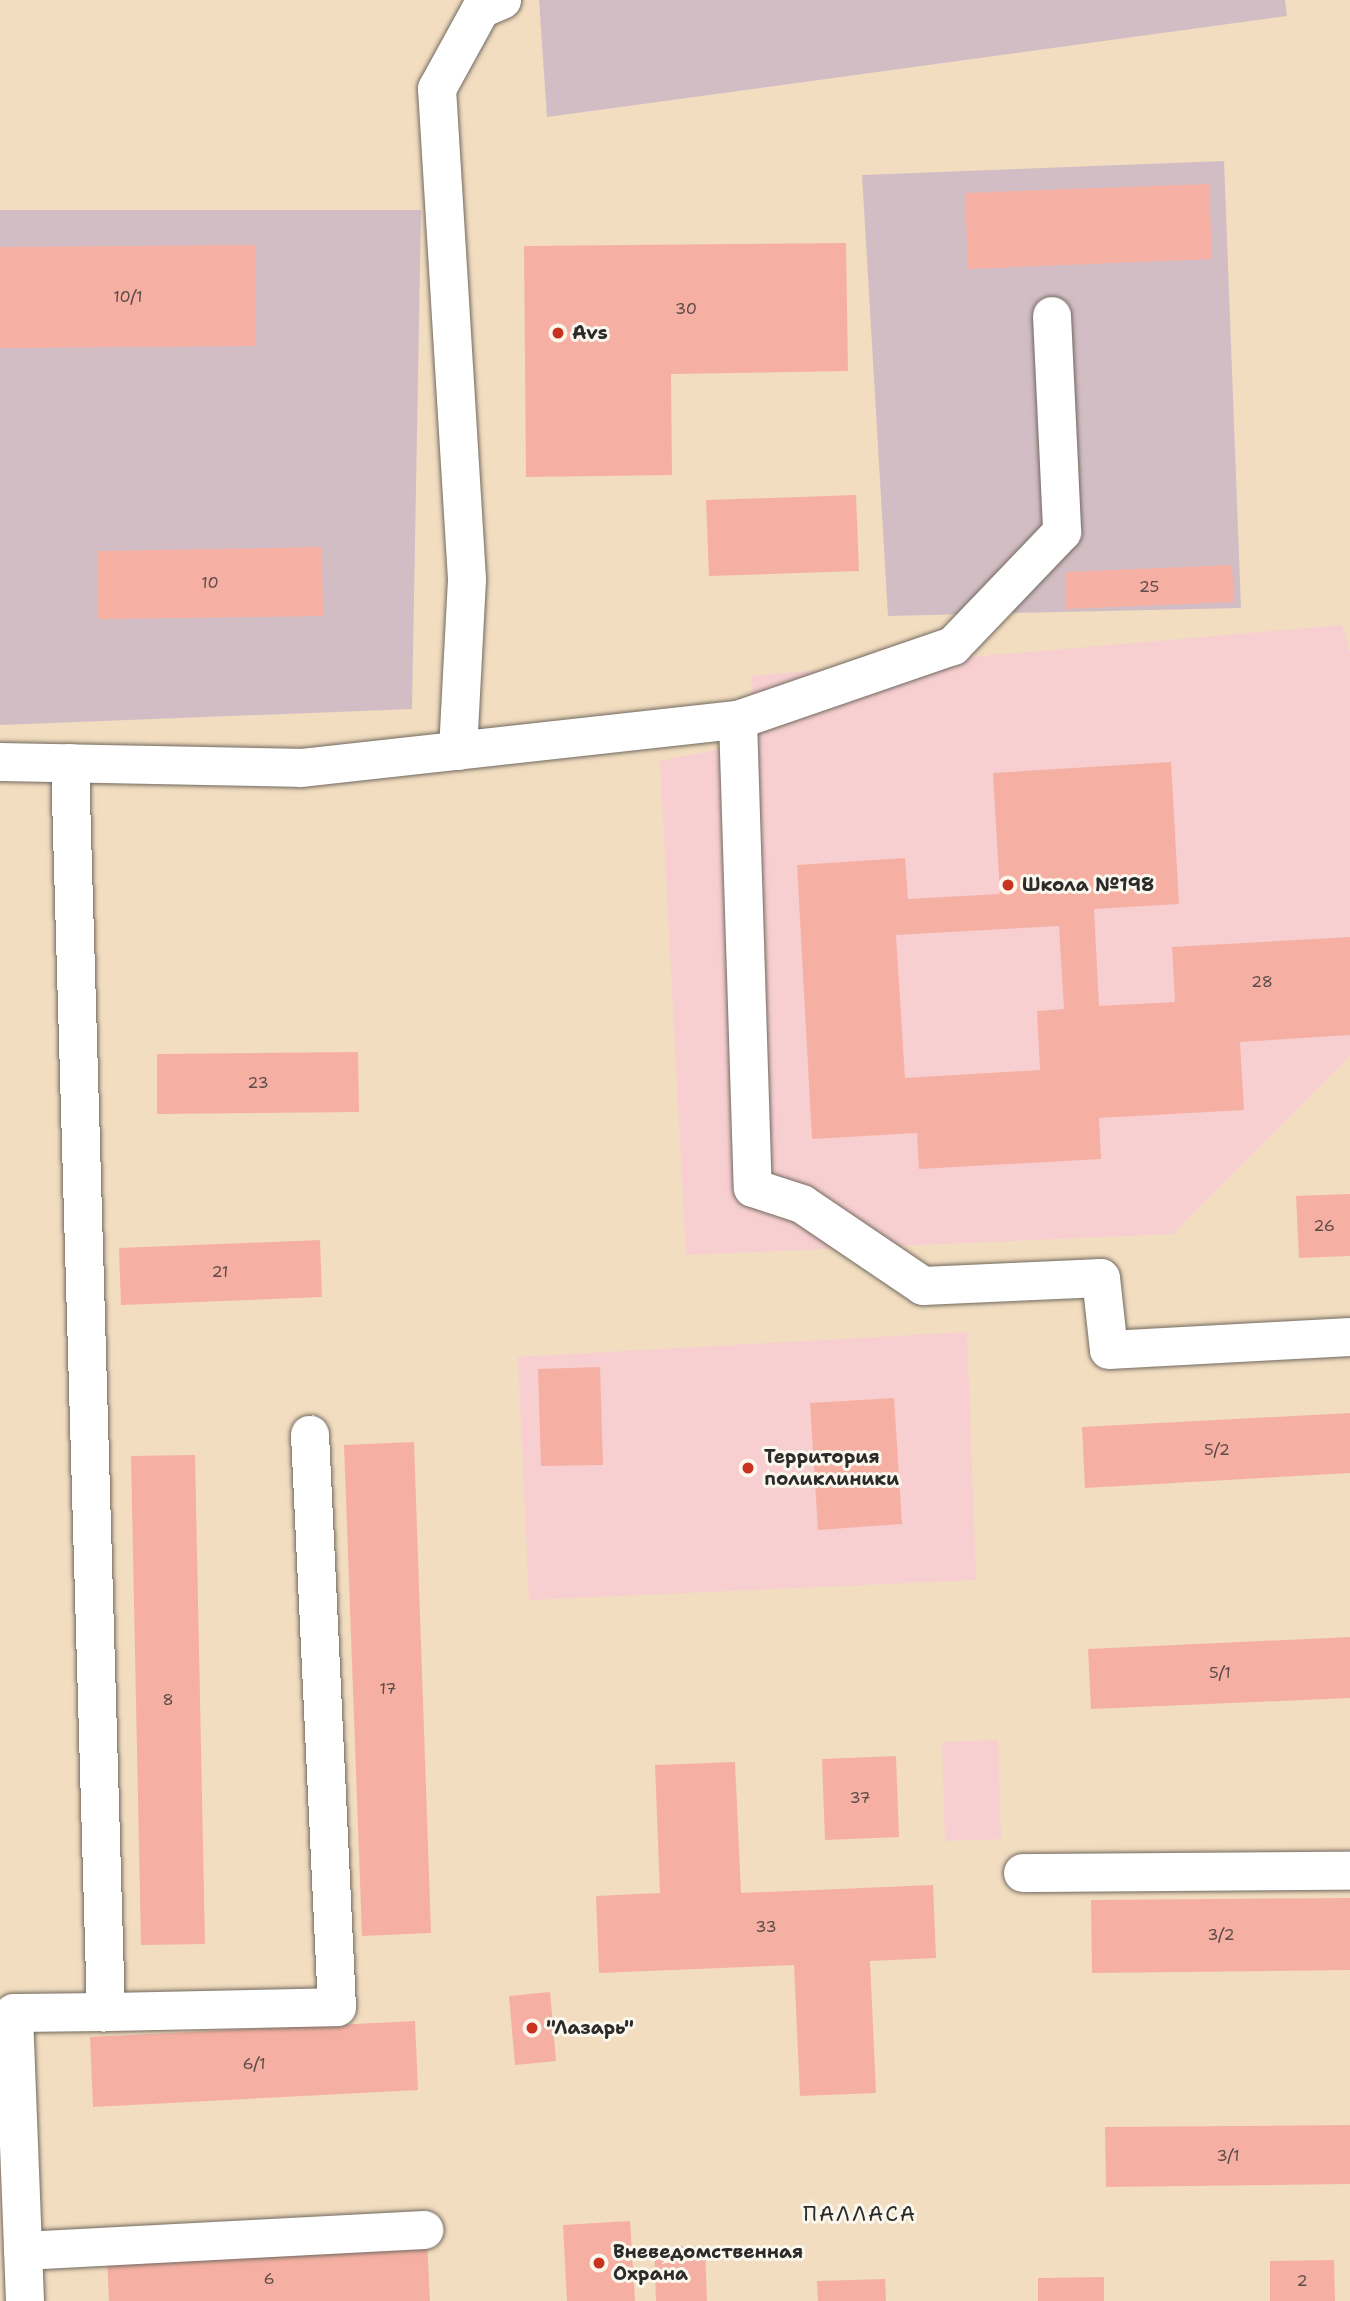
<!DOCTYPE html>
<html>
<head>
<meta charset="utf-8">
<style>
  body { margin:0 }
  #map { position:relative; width:1350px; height:2301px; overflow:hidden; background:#f2ddc0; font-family:"Shantell Sans",sans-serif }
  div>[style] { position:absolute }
  .built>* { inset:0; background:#f7cfd0 }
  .industrial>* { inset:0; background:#d2bdc5 }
  .building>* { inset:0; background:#f6b0a3 }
  .roads { filter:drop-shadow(0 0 2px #71695f) drop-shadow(0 0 2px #71695f) }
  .minor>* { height:38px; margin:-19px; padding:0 19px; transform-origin:19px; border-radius:19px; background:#fff }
  .dots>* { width:19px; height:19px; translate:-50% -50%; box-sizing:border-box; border:4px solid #fbf7ec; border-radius:50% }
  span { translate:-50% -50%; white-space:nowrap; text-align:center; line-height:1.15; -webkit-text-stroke:6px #fbf7ec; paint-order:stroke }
  .number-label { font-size:16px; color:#5e4c49 }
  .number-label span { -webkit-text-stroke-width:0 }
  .poi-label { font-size:19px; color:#2b2b2b; font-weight:700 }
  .left { translate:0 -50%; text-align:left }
  .neighbourhood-label { font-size:21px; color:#2b2b2b; letter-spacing:2px }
</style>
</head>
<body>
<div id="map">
  <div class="built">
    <i style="clip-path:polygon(1342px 625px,1350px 652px,1350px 1056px,1173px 1234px,686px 1255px,660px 761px,755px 742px,751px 676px)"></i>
    <i style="clip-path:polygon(967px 1332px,976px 1580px,529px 1600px,518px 1357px)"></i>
    <i style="clip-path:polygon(998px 1740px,1001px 1839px,945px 1841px,942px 1742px)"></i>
  </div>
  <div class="industrial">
    <i style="clip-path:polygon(539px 0,1285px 0,1287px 16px,547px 117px)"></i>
    <i style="clip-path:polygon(1224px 161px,1241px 608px,888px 616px,862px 175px)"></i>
    <i style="clip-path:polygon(0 210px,421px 210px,412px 709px,0 725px)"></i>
  </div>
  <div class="building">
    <i style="clip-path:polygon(1209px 184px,1212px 259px,968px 269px,965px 193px)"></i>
    <i style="clip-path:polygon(846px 243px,848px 371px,671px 374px,672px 475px,526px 477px,524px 246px)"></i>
    <i style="clip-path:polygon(255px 245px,256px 346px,0 348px,0 247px)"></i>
    <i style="clip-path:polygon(856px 495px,859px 571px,709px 576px,706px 500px)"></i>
    <i style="clip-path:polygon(322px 547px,323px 616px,98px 619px,98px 551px)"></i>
    <i style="clip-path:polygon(1232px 565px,1234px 602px,1066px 609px,1065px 572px)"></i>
    <i style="clip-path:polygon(evenodd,1171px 762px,1179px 904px,1094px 909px,1099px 1006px,1175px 1002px,1172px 947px,1350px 937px,1350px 1035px,1240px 1042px,1244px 1110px,1099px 1118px,1101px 1159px,919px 1169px,917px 1133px,812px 1139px,797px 865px,905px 858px,908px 899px,1000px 894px,993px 773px,1171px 762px,1059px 926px,1064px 1009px,1037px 1011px,1040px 1070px,905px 1078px,896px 935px,1059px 926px)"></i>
    <i style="clip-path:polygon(358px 1052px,359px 1112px,157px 1114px,157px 1054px)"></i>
    <i style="clip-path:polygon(1350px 1194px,1350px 1256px,1299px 1258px,1296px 1196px)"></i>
    <i style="clip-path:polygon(320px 1240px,322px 1297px,121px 1305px,119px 1248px)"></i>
    <i style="clip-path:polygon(600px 1367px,603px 1465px,541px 1466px,538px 1369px)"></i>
    <i style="clip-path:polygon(894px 1398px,902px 1524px,818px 1530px,810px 1403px)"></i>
    <i style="clip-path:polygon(1350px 1413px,1350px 1473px,1085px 1488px,1082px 1427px)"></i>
    <i style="clip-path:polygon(414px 1442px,431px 1933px,362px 1936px,344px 1445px)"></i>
    <i style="clip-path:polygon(195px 1455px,205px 1944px,141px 1945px,131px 1456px)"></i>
    <i style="clip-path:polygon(1350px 1637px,1350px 1698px,1091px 1709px,1088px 1649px)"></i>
    <i style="clip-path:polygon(896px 1756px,899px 1837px,825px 1840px,822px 1759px)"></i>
    <i style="clip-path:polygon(735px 1762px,741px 1893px,933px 1885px,936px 1958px,870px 1961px,876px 2093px,800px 2096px,794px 1965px,599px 1973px,596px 1896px,660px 1893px,655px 1765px)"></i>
    <i style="clip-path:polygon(1350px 1898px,1350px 1970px,1092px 1973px,1091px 1900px)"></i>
    <i style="clip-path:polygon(550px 1992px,556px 2061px,515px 2065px,509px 1996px)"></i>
    <i style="clip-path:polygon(415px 2021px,418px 2090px,93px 2107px,90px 2037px)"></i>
    <i style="clip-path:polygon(1350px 2125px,1350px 2184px,1106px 2187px,1105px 2127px)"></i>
    <i style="clip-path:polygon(630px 2221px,635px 2301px,567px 2301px,563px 2225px)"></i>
    <i style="clip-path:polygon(427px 2240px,430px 2301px,109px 2301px,107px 2258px)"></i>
    <i style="clip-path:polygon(705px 2246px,707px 2301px,656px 2301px,654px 2247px)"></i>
    <i style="clip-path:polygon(1334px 2260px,1335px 2301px,1270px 2301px,1270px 2261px)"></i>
    <i style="clip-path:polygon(1104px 2277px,1104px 2301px,1038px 2301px,1038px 2278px)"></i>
    <i style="clip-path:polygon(885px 2279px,886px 2301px,818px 2301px,817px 2281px)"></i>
  </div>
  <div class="roads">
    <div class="minor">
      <i style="left:1052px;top:316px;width:216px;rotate:87.3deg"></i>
      <i style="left:1062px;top:532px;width:158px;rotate:133.7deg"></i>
      <i style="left:953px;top:646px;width:227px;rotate:161deg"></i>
      <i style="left:738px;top:720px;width:468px;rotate:88.2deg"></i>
      <i style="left:753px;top:1188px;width:52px;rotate:18.1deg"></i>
      <i style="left:802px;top:1204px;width:146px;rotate:34.1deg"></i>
      <i style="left:923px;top:1286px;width:178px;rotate:-2.6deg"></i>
      <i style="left:1101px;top:1278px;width:72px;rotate:83.7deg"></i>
      <i style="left:1109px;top:1350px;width:241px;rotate:-3.1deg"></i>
      <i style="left:458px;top:751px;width:172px;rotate:-87deg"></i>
      <i style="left:467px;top:579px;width:491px;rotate:-93.5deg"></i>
      <i style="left:437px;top:89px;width:91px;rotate:-61.2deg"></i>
      <i style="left:481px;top:9px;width:23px;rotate:-23deg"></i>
      <i style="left:0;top:762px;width:301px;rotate:1.1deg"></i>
      <i style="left:301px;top:768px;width:440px;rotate:-6.3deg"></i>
      <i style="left:70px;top:763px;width:1250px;rotate:88.35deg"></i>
      <i style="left:106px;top:2012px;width:231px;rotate:-1.2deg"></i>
      <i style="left:337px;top:2007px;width:573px;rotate:-92.7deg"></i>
      <i style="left:1023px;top:1873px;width:327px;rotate:-0.4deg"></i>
      <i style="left:23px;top:2251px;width:402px;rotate:-3deg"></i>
      <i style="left:25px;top:2301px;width:288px;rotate:-92.2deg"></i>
      <i style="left:14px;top:2013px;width:92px;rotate:-0.6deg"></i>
    </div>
  </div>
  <div class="dots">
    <i style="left:558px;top:333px;background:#c8321e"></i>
    <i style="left:1008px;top:885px;background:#c8321e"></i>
    <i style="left:748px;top:1468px;background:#c8321e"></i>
    <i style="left:532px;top:2028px;background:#c8321e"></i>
    <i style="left:599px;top:2263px;background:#c8321e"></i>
  </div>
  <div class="number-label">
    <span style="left:128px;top:297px">10/1</span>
    <span style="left:686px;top:309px">30</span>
    <span style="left:210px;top:583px">10</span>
    <span style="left:1149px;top:587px">25</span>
    <span style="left:1262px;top:982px">28</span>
    <span style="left:258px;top:1083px">23</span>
    <span style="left:1324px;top:1226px">26</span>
    <span style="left:220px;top:1272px">21</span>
    <span style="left:1217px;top:1450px">5/2</span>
    <span style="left:1220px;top:1673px">5/1</span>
    <span style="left:388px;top:1689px">17</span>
    <span style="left:168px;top:1700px">8</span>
    <span style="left:860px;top:1798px">37</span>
    <span style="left:766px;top:1927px">33</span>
    <span style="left:1221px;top:1935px">3/2</span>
    <span style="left:254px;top:2064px">6/1</span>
    <span style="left:1228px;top:2156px">3/1</span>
    <span style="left:269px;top:2279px">6</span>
    <span style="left:1302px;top:2281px">2</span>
  </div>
  <div class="poi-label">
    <span class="left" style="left:572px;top:333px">Avs</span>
    <span class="left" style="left:1022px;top:885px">Школа №198</span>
    <span class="left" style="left:764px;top:1468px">Территория<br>поликлиники</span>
    <span class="left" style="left:546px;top:2028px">"Лазарь"</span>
    <span class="left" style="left:613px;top:2263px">Вневедомственная<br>Охрана</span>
  </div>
  <div class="neighbourhood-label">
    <span style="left:860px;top:2214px">ПАЛЛАСА</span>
  </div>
</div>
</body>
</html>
